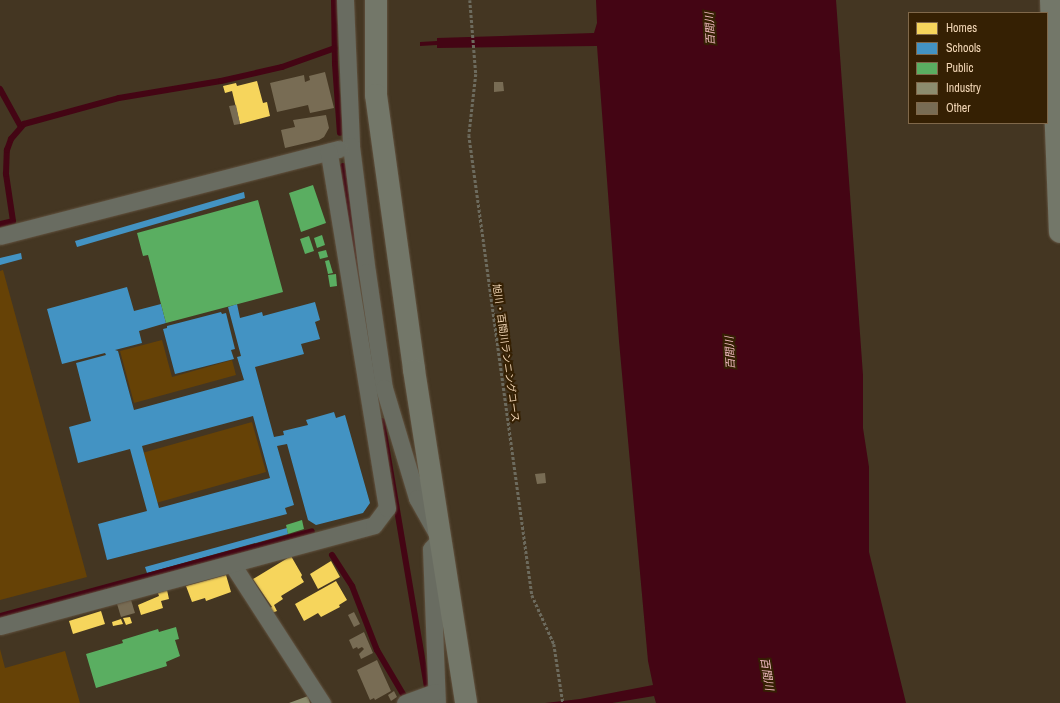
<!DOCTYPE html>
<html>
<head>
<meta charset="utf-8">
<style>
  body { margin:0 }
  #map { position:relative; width:1060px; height:703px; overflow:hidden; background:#443622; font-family:"Archivo Narrow","Noto Sans JP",sans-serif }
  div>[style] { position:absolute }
  .green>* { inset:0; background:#664206 }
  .water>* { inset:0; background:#440514 }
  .homes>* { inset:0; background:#f6d55c }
  .schools>* { inset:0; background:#4393c3 }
  .public>* { inset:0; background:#5aae61 }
  .industry>* { inset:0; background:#8c8c6e }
  .stream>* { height:6px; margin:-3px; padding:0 3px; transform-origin:3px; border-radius:3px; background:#440514 }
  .building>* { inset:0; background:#786c54 }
  .path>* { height:2.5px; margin-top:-1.25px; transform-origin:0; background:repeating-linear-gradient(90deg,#6d6b5e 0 3px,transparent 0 5px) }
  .roads { filter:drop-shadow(0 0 1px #61523f) drop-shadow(0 0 1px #61523f) }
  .street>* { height:17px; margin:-8.5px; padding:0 8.5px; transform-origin:8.5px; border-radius:8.5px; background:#696c61 }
  .secondary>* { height:22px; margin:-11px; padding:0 11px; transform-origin:11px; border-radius:11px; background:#737769 }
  span { translate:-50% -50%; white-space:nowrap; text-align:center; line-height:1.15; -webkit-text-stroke:4px #352003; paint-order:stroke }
  .street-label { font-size:10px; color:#f1d5b5 }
  .water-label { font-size:11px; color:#f2bcc2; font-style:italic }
  .legend { position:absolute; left:908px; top:12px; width:140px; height:112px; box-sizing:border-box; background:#352003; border:1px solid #80684a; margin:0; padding:5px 7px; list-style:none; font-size:12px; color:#f1d5b5 }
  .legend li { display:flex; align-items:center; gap:8px; height:20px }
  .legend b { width:20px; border:1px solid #80684a }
</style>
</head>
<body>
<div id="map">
  <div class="green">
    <i style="clip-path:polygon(3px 270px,87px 577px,0 600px,0 271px)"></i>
    <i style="clip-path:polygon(162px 340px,172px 377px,232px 360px,236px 375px,134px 403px,120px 351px)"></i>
    <i style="clip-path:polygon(252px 422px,266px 472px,156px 503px,142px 453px)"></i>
    <i style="clip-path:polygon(0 649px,5px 668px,65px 651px,80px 703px,0 703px)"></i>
  </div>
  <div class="water">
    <i style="clip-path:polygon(596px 0,836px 0,863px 375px,863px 428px,869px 467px,869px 552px,906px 703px,656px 703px,654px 696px,612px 703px,545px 703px,580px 699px,653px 685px,648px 661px,619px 341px,597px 46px,437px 48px,437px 45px,420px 46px,420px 42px,437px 41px,437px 38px,594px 33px,597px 23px)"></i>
  </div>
  <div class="homes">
    <i style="clip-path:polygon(257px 81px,263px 103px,267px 102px,270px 116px,240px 124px,232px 91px,225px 93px,223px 86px,236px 83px,237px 86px)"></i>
    <i style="clip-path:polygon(291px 556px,302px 575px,301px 577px,304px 582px,281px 596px,283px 599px,274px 605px,277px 611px,272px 613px,270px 608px,272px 607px,253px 579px)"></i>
    <i style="clip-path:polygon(331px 561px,340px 577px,318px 589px,310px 574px)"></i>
    <i style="clip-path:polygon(226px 575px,231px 592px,206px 601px,205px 598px,192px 602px,186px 586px)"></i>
    <i style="clip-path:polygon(336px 581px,347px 600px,339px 605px,340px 607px,321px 617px,318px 613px,304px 621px,295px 604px)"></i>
    <i style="clip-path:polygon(167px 590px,169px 599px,161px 601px,163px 608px,141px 615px,138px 605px,159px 596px,158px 593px)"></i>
    <i style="clip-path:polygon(101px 611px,105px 624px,73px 634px,69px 621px)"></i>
    <i style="clip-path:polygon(130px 617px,132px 623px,126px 625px,123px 618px)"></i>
    <i style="clip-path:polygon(121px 619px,123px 624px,113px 626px,112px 622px)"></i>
  </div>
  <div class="schools">
    <i style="clip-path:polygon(244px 192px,245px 198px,77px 247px,75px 241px)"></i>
    <i style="clip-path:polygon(21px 253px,22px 259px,0 265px,0 258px)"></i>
    <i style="clip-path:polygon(evenodd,127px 287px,134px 311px,161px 304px,166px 323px,139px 331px,142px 343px,115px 350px,118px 351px,134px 410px,244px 380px,237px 357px,241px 356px,228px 307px,237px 304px,240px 318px,262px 312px,263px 316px,315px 302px,320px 320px,315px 322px,320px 339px,301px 344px,304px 354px,255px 367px,274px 437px,284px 435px,283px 431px,308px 425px,306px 420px,334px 412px,336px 418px,345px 415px,370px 503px,363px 513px,316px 525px,308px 520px,287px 444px,277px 446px,294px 505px,285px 508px,287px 514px,107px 560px,98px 524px,147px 511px,130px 449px,78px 463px,69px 427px,91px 421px,76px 363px,106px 355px,105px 353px,62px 364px,47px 309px,127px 287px,253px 416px,270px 478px,159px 508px,142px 446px,253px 416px)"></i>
    <i style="clip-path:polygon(221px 312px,222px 314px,226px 313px,235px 349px,231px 350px,234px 359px,175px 374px,163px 329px,167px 328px,167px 326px)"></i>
    <i style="clip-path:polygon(287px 528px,288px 534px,147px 573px,145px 567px)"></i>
  </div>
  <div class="public">
    <i style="clip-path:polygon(313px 185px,326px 223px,301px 232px,289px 193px)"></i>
    <i style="clip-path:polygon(258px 200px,283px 292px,166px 323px,148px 255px,143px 256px,137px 233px)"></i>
    <i style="clip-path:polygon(322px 235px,325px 245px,317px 248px,314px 238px)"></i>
    <i style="clip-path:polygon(309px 236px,314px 251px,305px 254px,300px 239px)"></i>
    <i style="clip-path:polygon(326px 250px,328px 257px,320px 259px,318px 252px)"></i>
    <i style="clip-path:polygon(329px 260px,333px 273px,328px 274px,325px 261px)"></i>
    <i style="clip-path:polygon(336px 274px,337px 286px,330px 287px,328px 275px)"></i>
    <i style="clip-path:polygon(302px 520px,304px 529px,288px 534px,286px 525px)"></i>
    <i style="clip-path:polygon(176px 627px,179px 639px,175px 640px,180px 656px,166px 662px,167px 666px,96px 688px,86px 654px,123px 643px,122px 640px,158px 629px,159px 632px)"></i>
  </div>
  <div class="industry">
    <i style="clip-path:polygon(308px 696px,310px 703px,289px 703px)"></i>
  </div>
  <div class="stream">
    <i style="left:334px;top:0;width:64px;rotate:89.1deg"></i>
    <i style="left:335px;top:64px;width:69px;rotate:85.9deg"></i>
    <i style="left:0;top:89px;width:43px;rotate:61.1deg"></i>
    <i style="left:343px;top:166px;width:120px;rotate:82.3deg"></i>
    <i style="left:0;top:224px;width:13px;rotate:-13deg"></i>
    <i style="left:13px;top:221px;width:48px;rotate:-98.5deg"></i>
    <i style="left:6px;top:174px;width:24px;rotate:-88deg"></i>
    <i style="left:7px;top:150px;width:12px;rotate:-70deg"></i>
    <i style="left:11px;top:139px;width:20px;rotate:-49deg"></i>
    <i style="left:24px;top:124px;width:98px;rotate:-15.3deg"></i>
    <i style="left:119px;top:98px;width:103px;rotate:-9.5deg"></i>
    <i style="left:221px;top:81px;width:63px;rotate:-12.9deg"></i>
    <i style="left:282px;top:67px;width:56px;rotate:-19.7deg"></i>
    <i style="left:382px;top:421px;width:269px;rotate:80.4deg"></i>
    <i style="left:332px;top:555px;width:37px;rotate:57deg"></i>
    <i style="left:352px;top:586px;width:69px;rotate:68.7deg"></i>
    <i style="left:377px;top:650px;width:59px;rotate:59.5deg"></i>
    <i style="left:0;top:616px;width:323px;rotate:-15.2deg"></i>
  </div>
  <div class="building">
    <i style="clip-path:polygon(325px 72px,334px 108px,310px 113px,308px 105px,277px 112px,270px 83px,304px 75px,305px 82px,310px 80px,309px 76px)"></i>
    <i style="clip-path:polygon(494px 82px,503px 82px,504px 91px,494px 92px)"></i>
    <i style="clip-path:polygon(236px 105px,240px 124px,234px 125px,229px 106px)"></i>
    <i style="clip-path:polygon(326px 115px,329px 128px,324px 137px,319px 140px,285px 148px,281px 130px,295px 127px,293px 120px)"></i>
    <i style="clip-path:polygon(545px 473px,546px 483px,537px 484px,535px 474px)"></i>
    <i style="clip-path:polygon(131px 600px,135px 613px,121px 617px,117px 604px)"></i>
    <i style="clip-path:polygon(354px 612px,360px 624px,354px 627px,348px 615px)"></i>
    <i style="clip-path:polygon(364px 632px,373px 653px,361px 659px,359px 654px,364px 649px,362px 647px,358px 649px,357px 647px,353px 649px,349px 640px)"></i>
    <i style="clip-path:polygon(377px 660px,391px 691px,375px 700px,374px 698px,370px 700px,357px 670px)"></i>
    <i style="clip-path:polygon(394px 691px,397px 697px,391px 701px,388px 695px)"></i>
  </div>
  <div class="path">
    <i style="left:470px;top:0;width:74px;rotate:85.4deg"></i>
    <i style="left:476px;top:74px;width:61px;rotate:96.5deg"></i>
    <i style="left:469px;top:135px;width:464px;rotate:82.2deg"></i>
    <i style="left:532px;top:595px;width:54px;rotate:65.8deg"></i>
    <i style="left:554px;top:644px;width:60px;rotate:81.3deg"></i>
  </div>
  <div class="roads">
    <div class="street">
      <i style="left:345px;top:0;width:146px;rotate:87.6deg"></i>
      <i style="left:351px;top:146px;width:127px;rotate:82.8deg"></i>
      <i style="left:367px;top:272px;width:117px;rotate:81.7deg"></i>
      <i style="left:384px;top:388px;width:115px;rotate:73.3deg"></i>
      <i style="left:417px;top:498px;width:47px;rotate:60.7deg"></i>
      <i style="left:440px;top:539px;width:13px;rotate:132deg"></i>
      <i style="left:431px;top:549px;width:154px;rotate:87.8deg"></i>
      <i style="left:0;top:236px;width:350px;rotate:-14.4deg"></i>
      <i style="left:232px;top:564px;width:166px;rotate:57.1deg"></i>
      <i style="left:0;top:626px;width:387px;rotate:-15.1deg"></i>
      <i style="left:374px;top:525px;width:21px;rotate:-53deg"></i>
      <i style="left:387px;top:508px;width:361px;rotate:-99.3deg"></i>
      <i style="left:405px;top:703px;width:32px;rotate:-20deg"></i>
    </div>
    <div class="secondary">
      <i style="left:376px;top:0;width:95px;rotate:90deg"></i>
      <i style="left:376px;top:95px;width:278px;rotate:82.1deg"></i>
      <i style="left:414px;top:370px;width:337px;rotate:81.1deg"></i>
      <i style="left:1051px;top:0;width:232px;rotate:87.8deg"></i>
    </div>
  </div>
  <div class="street-label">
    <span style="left:506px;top:353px;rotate:82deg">旭川・百間川ランニングコース</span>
  </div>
  <div class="water-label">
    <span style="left:710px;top:29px;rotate:-93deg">百間川</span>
    <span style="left:730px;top:353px;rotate:-93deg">百間川</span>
    <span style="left:767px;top:674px;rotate:81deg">百間川</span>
  </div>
  <ul class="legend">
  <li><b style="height:11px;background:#f6d55c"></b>Homes</li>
  <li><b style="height:11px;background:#4393c3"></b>Schools</li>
  <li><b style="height:11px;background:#5aae61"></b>Public</li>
  <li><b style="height:11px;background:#8c8c6e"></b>Industry</li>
  <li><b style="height:11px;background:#786c54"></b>Other</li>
  </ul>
</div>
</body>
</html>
